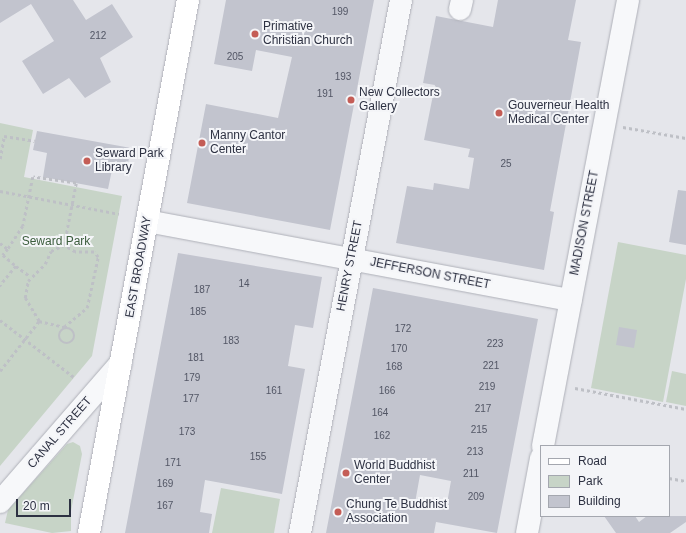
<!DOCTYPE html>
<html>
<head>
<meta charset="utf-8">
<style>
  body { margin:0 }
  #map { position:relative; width:686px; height:533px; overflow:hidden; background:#e5e6eb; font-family:Helvetica,sans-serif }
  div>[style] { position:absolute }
  .green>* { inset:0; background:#c7d4c7 }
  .building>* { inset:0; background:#c2c4ce }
  .path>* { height:2.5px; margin-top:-1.25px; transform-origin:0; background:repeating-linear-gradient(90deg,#bec0c6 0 3px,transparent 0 6px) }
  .path>.ring { margin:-1.25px; padding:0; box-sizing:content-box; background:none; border:2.5px solid #bec0c6; border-radius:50% }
  .roads { filter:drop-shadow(0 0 1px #aeb0b8) drop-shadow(0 0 1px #aeb0b8) }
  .minor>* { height:22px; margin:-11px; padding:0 11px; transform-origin:11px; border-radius:11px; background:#f7f8fa }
  .major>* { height:22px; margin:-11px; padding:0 11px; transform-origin:11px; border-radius:11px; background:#fff }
  .dots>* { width:11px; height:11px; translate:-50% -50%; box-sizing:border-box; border:2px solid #f4f5f8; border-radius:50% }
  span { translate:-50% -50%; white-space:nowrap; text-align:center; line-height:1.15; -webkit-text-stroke:4px #f4f5f8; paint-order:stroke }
  .number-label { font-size:10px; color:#525665 }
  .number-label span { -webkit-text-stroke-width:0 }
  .poi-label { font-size:12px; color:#2d3142 }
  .left { translate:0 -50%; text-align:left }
  .street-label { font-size:12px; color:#2d3142 }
  .park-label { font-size:12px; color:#3c5d3d }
  .legend { position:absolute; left:540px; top:445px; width:130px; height:72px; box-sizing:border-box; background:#f4f5f8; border:1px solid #a4a7af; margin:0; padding:5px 7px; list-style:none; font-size:12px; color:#2d3142 }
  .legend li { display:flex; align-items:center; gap:8px; height:20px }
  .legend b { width:20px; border:1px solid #a4a7af }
  .scale { position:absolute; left:16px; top:499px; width:55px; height:18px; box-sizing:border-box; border:2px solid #2d3142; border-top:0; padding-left:5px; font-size:12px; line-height:14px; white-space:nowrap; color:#2d3142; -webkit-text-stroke:3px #f4f5f8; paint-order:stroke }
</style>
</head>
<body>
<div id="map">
  <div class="green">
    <i style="clip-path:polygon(0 123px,33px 130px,24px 177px,122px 196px,92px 356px,0 466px)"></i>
    <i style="clip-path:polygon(618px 242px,686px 255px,686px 279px,663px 402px,591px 388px)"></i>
    <i style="clip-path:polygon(672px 371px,686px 374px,686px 406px,666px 402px)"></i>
    <i style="clip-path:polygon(73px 442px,80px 446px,82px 454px,71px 511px,71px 531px,52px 533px,5px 523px,8px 510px,67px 444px)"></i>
    <i style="clip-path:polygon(221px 488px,280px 499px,274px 533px,212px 533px)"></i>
  </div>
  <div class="building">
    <i style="clip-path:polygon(0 0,73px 0,86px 20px,112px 4px,133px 37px,100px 58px,111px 82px,85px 98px,69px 78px,43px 94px,22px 61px,54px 41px,31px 4px,0 23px)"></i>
    <i style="clip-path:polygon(226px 0,374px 0,330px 230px,187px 203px,206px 104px,278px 118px,292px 57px,256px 50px,252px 71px,214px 64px)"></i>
    <i style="clip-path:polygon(498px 0,576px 0,568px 40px,581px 42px,550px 211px,554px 212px,544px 270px,396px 243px,407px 186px,433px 190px,434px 183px,469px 189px,474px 158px,468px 157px,470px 149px,424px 140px,435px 85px,423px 83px,436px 16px,493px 27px)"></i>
    <i style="clip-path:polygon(37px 131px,131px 148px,127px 168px,113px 165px,108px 189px,43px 177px,47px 153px,33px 150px)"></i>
    <i style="clip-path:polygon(678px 190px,686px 191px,686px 245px,669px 242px)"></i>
    <i style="clip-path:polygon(178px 253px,322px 277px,313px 328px,295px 325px,288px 366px,305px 369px,282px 494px,205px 480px,200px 512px,212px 514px,209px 533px,125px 533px)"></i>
    <i style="clip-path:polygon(evenodd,373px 288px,538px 319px,497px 533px,436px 522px,434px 533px,326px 533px,373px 288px,420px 475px,451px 481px,446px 509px,415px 503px,420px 475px)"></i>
    <i style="clip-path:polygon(619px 327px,637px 330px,634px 348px,616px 345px)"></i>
    <i style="clip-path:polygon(604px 516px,635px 516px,639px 522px,647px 516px,686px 516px,686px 522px,670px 533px,616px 533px)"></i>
  </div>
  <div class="path">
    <i style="left:623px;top:127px;width:64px;rotate:9.9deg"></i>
    <i style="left:129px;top:157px;width:4px"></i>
    <i style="left:0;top:159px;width:23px;rotate:-80deg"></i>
    <i style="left:4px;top:136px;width:31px;rotate:9deg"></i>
    <i style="left:0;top:191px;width:121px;rotate:10.9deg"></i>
    <i style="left:0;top:243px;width:10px;rotate:37deg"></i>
    <i style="left:8px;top:249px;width:8px;rotate:130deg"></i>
    <i style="left:3px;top:255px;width:17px;rotate:40deg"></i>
    <i style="left:16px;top:266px;width:26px;rotate:129deg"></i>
    <i style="left:16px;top:266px;width:17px;rotate:36deg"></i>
    <i style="left:0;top:320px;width:95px;rotate:37.7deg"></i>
    <i style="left:39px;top:321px;width:26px;rotate:13deg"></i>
    <i style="left:64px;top:327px;width:30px;rotate:-40deg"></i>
    <i style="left:87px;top:308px;width:52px;rotate:-77.8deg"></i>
    <i style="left:98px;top:257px;width:6px;rotate:-129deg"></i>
    <i style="left:94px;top:252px;width:19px;rotate:180deg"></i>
    <i style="left:75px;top:252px;width:13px;rotate:-148deg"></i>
    <i class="ring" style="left:59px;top:328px;width:13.5px;height:13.5px"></i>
    <i style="left:0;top:371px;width:63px;rotate:-52deg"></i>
    <i style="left:39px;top:321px;width:27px;rotate:-121deg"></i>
    <i style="left:25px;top:298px;width:17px;rotate:-80deg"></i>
    <i style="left:28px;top:281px;width:24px;rotate:-45deg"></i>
    <i style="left:45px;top:264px;width:14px;rotate:-65deg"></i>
    <i style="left:51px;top:251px;width:14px;rotate:-25deg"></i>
    <i style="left:64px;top:245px;width:63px;rotate:-79deg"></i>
    <i style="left:76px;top:183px;width:43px;rotate:-172.1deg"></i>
    <i style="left:33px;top:177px;width:50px;rotate:101.5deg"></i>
    <i style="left:23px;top:226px;width:27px;rotate:123deg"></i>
    <i style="left:575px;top:388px;width:113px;rotate:10.7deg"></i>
    <i style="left:669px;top:478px;width:17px;rotate:10deg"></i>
  </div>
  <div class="roads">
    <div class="minor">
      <i style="left:460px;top:9px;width:9px;rotate:-77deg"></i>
      <i style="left:147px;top:221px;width:431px;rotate:10.6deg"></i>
      <i style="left:543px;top:446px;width:454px;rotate:-79.2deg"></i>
      <i style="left:0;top:502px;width:184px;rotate:-49deg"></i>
      <i style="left:300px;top:533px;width:542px;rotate:-79.27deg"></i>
      <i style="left:527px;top:533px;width:76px;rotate:-79.4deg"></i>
    </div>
    <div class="major">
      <i style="left:89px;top:533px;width:542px;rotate:-79.48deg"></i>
    </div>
  </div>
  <div class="dots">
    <i style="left:255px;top:34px;background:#c45d56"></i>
    <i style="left:351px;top:100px;background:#c45d56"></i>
    <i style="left:499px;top:113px;background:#c45d56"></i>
    <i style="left:202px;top:143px;background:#c45d56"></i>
    <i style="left:87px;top:161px;background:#c45d56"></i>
    <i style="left:346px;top:473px;background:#c45d56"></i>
    <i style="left:338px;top:512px;background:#c45d56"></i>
  </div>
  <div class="number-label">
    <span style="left:340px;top:12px">199</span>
    <span style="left:98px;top:36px">212</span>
    <span style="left:235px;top:57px">205</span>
    <span style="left:343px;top:77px">193</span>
    <span style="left:325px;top:94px">191</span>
    <span style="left:506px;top:164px">25</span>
    <span style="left:244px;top:284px">14</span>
    <span style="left:202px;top:290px">187</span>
    <span style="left:198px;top:312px">185</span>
    <span style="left:403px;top:329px">172</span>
    <span style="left:231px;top:341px">183</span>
    <span style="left:495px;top:344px">223</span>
    <span style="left:399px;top:349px">170</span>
    <span style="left:196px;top:358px">181</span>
    <span style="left:491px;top:366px">221</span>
    <span style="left:394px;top:367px">168</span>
    <span style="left:192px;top:378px">179</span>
    <span style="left:487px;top:387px">219</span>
    <span style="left:274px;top:391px">161</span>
    <span style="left:387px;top:391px">166</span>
    <span style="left:191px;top:399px">177</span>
    <span style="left:483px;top:409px">217</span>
    <span style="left:380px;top:413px">164</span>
    <span style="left:479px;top:430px">215</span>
    <span style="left:187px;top:432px">173</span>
    <span style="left:382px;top:436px">162</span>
    <span style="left:475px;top:452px">213</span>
    <span style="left:258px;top:457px">155</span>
    <span style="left:173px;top:463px">171</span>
    <span style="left:471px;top:474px">211</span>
    <span style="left:165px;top:484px">169</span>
    <span style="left:476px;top:497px">209</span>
    <span style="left:165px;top:506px">167</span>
  </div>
  <div class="poi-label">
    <span class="left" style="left:263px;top:34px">Primative<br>Christian Church</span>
    <span class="left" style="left:359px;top:100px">New Collectors<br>Gallery</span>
    <span class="left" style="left:508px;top:113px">Gouverneur Health<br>Medical Center</span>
    <span class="left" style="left:210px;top:143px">Manny Cantor<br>Center</span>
    <span class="left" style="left:95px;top:161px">Seward Park<br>Library</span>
    <span class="left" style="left:354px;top:473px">World Buddhist<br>Center</span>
    <span class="left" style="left:346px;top:512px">Chung Te Buddhist<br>Association</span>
  </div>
  <div class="street-label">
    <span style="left:585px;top:223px;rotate:-79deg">MADISON STREET</span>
    <span style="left:350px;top:266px;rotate:-79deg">HENRY STREET</span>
    <span style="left:139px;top:267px;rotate:-80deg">EAST BROADWAY</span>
    <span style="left:430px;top:274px;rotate:11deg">JEFFERSON STREET</span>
    <span style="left:60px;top:433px;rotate:-49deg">CANAL STREET</span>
  </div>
  <div class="park-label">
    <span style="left:56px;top:242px">Seward Park</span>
  </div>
  <ul class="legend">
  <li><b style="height:5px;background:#fff"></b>Road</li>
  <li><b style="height:11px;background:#c7d4c7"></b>Park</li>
  <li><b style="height:11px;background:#c2c4ce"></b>Building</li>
  </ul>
  <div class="scale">20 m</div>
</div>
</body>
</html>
